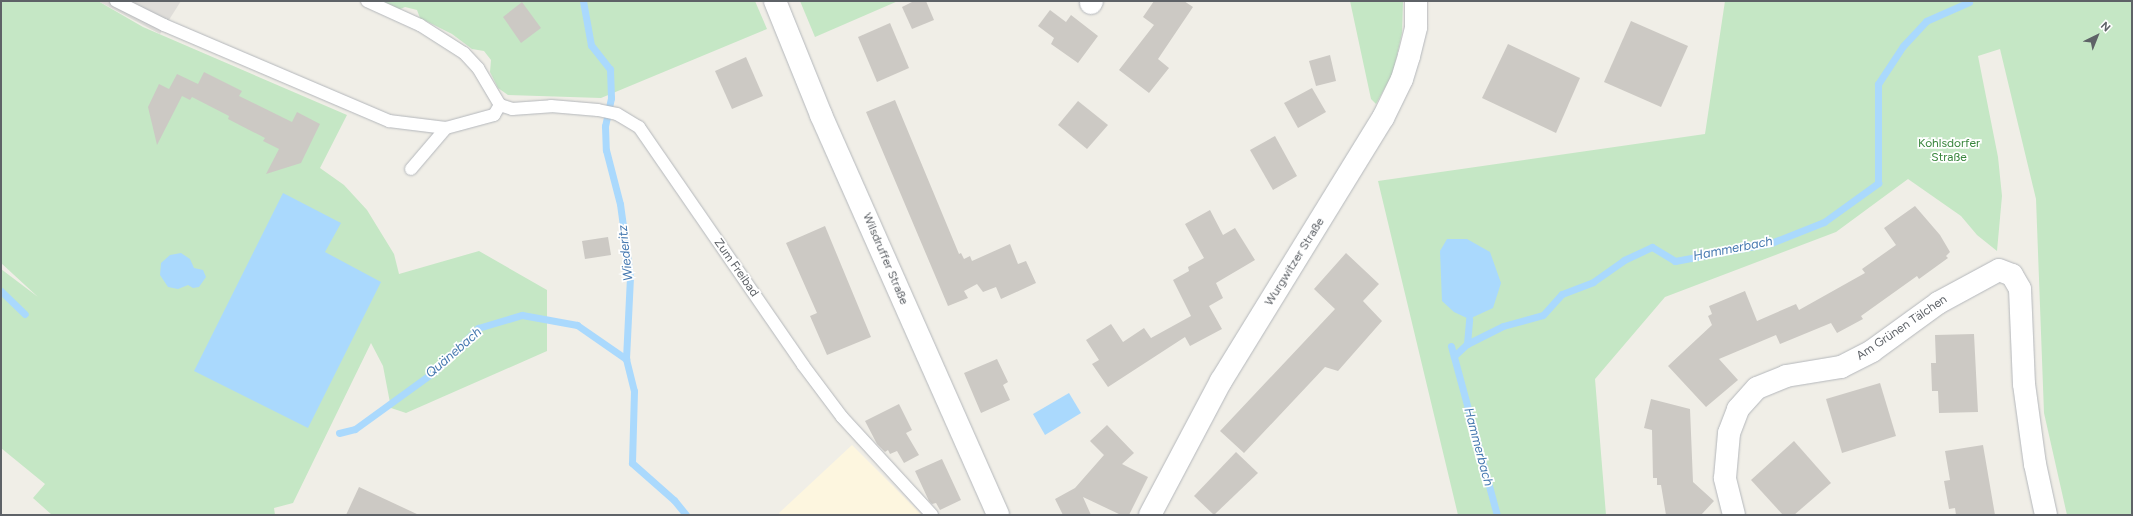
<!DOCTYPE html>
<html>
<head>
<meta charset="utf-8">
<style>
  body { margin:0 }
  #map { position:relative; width:2133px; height:516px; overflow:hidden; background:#f0eee7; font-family:Figtree,sans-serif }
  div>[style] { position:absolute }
  .commercial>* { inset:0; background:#fdf6df }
  .industrial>* { inset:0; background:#dfddd9 }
  .green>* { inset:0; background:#c5e7c5 }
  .water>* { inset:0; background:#aad9fd }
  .stream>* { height:7px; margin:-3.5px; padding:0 3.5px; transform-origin:3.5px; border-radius:3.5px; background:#aad9fd }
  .building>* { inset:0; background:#ccc9c4 }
  .roads { filter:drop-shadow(0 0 1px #b4b7bb) drop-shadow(0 0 1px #b4b7bb) }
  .service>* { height:12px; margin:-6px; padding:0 6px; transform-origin:6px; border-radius:6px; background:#fff }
  .minor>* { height:22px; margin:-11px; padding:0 11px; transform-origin:11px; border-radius:11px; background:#fff }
  .tertiary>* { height:22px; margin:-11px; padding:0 11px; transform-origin:11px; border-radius:11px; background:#fff }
  .secondary>* { height:22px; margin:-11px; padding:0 11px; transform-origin:11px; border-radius:11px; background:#fff }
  span { translate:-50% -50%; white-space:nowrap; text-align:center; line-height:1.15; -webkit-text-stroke:3.5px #fff; paint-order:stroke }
  .park-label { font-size:12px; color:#38853c }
  .street-label { font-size:12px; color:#5e6267 }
  .water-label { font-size:13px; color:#4679b0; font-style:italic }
  .frame { position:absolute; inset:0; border:2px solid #5e6267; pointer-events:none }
  .north { position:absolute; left:2077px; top:16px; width:40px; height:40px; -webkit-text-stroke:3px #fff; paint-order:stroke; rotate:43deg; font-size:11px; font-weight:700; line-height:16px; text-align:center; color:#5e6267 }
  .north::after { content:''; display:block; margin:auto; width:14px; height:18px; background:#5e6267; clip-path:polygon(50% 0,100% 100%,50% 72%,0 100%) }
</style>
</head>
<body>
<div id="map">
  <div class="commercial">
    <i style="clip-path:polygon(852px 445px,922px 515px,780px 515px,779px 513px)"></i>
  </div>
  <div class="industrial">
    <i style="clip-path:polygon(98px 1px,181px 1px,160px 34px)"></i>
  </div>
  <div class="green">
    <i style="clip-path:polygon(1px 1px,98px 1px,143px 27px,347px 115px,320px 168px,344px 185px,367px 210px,394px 254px,399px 274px,479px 251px,547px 290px,547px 351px,406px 413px,391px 408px,383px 366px,371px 343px,293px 503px,274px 508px,275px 515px,52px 515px,33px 498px,45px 484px,1px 448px,1px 269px,38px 297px,1px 263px)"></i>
    <i style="clip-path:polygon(382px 1px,755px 1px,767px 29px,601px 98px,508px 95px,498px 88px,490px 72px,491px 60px,484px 51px,472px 49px,452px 34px,420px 18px,417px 10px,405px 7px,398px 10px)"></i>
    <i style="clip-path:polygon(800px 1px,898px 1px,815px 37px)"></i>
    <i style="clip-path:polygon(1350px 1px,1403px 1px,1402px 33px,1393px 73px,1376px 104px,1371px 99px)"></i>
    <i style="clip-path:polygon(1725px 1px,2132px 1px,2132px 515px,2067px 515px,2044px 413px,2036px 199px,2000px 49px,1978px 56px,1998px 157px,2002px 196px,1997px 251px,1977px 235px,1961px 216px,1908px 179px,1836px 232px,1665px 297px,1595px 379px,1606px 515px,1458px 515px,1378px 181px,1705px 134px)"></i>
  </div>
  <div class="water">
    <i style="clip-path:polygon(283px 193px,341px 223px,325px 252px,381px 282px,308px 428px,194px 371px)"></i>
    <i style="clip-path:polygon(1447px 239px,1467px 239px,1490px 252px,1501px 283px,1493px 308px,1469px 319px,1454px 312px,1442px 301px,1440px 251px)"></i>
    <i style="clip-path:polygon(181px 253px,190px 259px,194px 268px,203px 270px,206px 277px,199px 287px,193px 288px,188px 285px,178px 289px,168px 287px,160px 275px,161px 263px,170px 255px)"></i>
    <i style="clip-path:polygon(1069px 393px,1081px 413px,1045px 435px,1033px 414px)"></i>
  </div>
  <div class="stream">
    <i style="left:583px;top:1px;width:45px;rotate:79.7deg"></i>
    <i style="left:591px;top:45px;width:31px;rotate:52deg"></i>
    <i style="left:610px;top:69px;width:29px;rotate:88deg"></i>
    <i style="left:611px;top:98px;width:29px;rotate:102deg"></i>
    <i style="left:605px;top:126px;width:24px;rotate:88deg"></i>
    <i style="left:606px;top:150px;width:56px;rotate:75.5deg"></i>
    <i style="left:620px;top:204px;width:74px;rotate:82.2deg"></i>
    <i style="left:630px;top:277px;width:82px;rotate:92.8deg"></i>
    <i style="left:626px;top:359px;width:33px;rotate:76deg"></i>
    <i style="left:634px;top:391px;width:72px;rotate:91.6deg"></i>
    <i style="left:632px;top:463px;width:56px;rotate:41.4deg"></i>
    <i style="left:674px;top:500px;width:19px;rotate:51deg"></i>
    <i style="left:1px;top:291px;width:33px;rotate:44deg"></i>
    <i style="left:1467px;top:344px;width:25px;rotate:-85deg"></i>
    <i style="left:1451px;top:346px;width:175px;rotate:74.8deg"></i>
    <i style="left:1454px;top:356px;width:18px;rotate:-43deg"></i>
    <i style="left:1467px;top:344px;width:40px;rotate:-26.6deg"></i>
    <i style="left:1503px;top:326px;width:41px;rotate:-15.4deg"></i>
    <i style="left:1543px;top:315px;width:28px;rotate:-48deg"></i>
    <i style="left:1562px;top:294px;width:33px;rotate:-21deg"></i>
    <i style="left:1593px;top:282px;width:38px;rotate:-35deg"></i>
    <i style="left:1624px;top:260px;width:31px;rotate:-25deg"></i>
    <i style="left:1652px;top:247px;width:27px;rotate:31deg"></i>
    <i style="left:1675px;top:261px;width:98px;rotate:-10.6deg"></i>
    <i style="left:1771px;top:243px;width:57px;rotate:-21.6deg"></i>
    <i style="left:1824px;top:222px;width:67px;rotate:-35.8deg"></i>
    <i style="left:1878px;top:183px;width:99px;rotate:-90deg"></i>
    <i style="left:1878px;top:84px;width:45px;rotate:-56.7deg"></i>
    <i style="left:1903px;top:46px;width:34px;rotate:-47deg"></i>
    <i style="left:1926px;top:21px;width:47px;rotate:-23.8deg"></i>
    <i style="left:339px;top:433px;width:16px;rotate:-14deg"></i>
    <i style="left:355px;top:429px;width:99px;rotate:-35.9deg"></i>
    <i style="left:435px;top:371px;width:61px;rotate:-45deg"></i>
    <i style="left:478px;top:328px;width:46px;rotate:-16.5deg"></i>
    <i style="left:522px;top:315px;width:56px;rotate:10.3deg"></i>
    <i style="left:577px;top:325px;width:60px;rotate:34.8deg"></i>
  </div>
  <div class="building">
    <i style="clip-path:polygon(914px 1px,926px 1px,934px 20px,912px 29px,902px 7px)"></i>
    <i style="clip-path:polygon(1154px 1px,1184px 1px,1193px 7px,1158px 59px,1169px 68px,1149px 93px,1119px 70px,1154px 25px,1143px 17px)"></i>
    <i style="clip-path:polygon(522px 2px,541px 28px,521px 43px,503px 17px)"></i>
    <i style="clip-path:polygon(1050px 10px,1066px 22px,1071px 15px,1098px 36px,1078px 63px,1051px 44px,1054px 38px,1038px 26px)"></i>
    <i style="clip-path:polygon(1631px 21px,1688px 46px,1661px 107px,1604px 82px)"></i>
    <i style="clip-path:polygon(890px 23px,909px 68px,877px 82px,858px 37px)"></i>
    <i style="clip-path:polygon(1508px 44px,1580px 78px,1556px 133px,1482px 98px)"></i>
    <i style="clip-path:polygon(1330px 55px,1336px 81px,1316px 86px,1309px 61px)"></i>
    <i style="clip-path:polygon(746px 57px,763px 96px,732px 109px,715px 71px)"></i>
    <i style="clip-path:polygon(204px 72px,242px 91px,239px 96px,292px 122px,297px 112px,320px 124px,301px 163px,266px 174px,279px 149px,263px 141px,265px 138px,228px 119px,229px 116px,192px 97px,190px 100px,182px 96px,157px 145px,148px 107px,159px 84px,169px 89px,177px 74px,198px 84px)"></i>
    <i style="clip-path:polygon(1312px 88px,1326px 112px,1298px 128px,1284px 103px)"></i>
    <i style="clip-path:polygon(895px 100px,959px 254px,961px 253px,964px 259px,970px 256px,972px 261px,1010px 244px,1018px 264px,1026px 261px,1036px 283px,1001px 299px,996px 287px,983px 292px,977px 284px,964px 291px,968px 298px,948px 306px,866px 112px)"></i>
    <i style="clip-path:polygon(1078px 101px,1108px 125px,1087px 149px,1058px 125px)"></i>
    <i style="clip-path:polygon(1275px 136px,1297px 176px,1273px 190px,1250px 150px)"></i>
    <i style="clip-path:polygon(1915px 206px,1940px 235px,1950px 252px,1946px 256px,1948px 258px,1919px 279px,1917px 276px,1861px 316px,1863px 319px,1837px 333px,1831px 323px,1780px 344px,1776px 335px,1719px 359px,1738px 380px,1706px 407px,1668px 366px,1712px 325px,1708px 316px,1712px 314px,1709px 306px,1745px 291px,1757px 321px,1796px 304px,1799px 310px,1865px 273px,1862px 269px,1896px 245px,1884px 228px)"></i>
    <i style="clip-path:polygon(1210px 210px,1223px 235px,1235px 228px,1255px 260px,1216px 283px,1223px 298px,1209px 306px,1222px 329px,1190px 346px,1185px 337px,1108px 387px,1092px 364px,1099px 360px,1086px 340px,1111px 324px,1123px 342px,1144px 328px,1151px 338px,1191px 316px,1173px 280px,1189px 271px,1188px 267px,1204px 258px,1185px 224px)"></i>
    <i style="clip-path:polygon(825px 226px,871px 337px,827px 355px,810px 316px,817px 313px,786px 243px)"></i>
    <i style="clip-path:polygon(608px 237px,611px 255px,585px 259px,582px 241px)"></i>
    <i style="clip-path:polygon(1346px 253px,1379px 284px,1363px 301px,1382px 321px,1338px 371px,1325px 367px,1244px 453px,1220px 431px,1335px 309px,1314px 289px)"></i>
    <i style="clip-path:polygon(1974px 334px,1978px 412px,1939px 413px,1938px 391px,1932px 391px,1931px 363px,1936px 363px,1935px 335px)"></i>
    <i style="clip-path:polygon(997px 359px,1008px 382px,1003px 385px,1010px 400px,981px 413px,964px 373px)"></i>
    <i style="clip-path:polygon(1880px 383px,1896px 436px,1842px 453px,1826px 399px)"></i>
    <i style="clip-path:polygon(1651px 399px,1690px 409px,1693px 482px,1714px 501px,1701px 515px,1666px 515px,1661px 485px,1657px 485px,1657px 478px,1653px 478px,1652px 430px,1644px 428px)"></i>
    <i style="clip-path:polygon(899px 404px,912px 430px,906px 433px,919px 455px,904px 463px,897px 451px,890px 454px,888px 450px,885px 452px,877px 444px,865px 421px)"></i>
    <i style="clip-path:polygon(1107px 425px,1134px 453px,1122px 464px,1148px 477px,1129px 515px,1121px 515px,1083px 497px,1091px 515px,1063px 515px,1055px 499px,1075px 488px,1104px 455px,1090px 441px)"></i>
    <i style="clip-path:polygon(1794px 441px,1831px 483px,1794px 515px,1783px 515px,1751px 480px)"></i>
    <i style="clip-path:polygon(1983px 445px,1995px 515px,1956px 515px,1955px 508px,1949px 509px,1944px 481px,1950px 480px,1945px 451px)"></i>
    <i style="clip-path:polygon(1236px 452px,1258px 473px,1214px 515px,1194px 496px)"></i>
    <i style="clip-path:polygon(942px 459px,961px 500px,940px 510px,936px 503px,932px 504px,929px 501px,915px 471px)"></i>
    <i style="clip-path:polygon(359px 487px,419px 515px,346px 515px)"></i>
  </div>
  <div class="roads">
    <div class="service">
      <i style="left:116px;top:1px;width:54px;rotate:26.6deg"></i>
      <i style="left:164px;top:25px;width:245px;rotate:23.1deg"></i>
      <i style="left:389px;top:121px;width:57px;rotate:7deg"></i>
      <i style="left:446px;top:128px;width:50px;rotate:-15.2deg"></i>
      <i style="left:494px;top:115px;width:12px;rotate:-59deg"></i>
      <i style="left:367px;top:1px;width:58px;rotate:24.4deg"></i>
      <i style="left:420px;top:25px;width:52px;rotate:32.5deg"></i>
      <i style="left:464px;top:53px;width:21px;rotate:47deg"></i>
      <i style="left:478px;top:68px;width:43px;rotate:59.3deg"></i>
      <i style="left:500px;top:105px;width:13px;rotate:18deg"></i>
      <i style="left:512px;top:109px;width:39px;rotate:-4deg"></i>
      <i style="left:551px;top:106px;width:47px;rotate:4.9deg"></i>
      <i style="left:598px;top:110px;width:19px;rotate:12deg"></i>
      <i style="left:617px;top:114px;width:26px;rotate:31deg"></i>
      <i style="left:639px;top:127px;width:289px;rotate:55.4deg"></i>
      <i style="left:803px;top:365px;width:65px;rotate:53.1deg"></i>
      <i style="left:842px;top:417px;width:133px;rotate:47.4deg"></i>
      <i style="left:411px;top:169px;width:54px;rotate:-49.5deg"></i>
    </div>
    <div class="minor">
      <i style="left:1091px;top:3px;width:2px;rotate:-63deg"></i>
      <i style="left:1734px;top:515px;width:38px;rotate:-104deg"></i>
      <i style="left:1725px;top:478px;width:45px;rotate:-84.9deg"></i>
      <i style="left:1729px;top:433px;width:26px;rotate:-69deg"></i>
      <i style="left:1738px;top:409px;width:28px;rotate:-48deg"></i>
      <i style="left:1757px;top:388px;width:31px;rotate:-22deg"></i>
      <i style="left:1786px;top:376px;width:56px;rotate:-9.3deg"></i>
      <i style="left:1841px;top:367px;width:35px;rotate:-27deg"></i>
      <i style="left:1872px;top:351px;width:82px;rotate:-36deg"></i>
      <i style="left:1938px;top:303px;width:69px;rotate:-28.4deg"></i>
      <i style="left:1999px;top:270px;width:14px;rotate:21deg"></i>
      <i style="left:2012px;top:275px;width:16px;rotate:60deg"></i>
      <i style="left:2020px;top:289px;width:95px;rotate:87.6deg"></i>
      <i style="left:2024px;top:384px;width:81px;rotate:82.2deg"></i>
      <i style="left:2035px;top:464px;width:52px;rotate:77.8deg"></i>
    </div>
    <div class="tertiary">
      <i style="left:1150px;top:515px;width:152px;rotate:-62.1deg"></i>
      <i style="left:1221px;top:381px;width:309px;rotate:-58.4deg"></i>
      <i style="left:1383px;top:118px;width:43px;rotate:-64deg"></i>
      <i style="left:1402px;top:79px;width:24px;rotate:-73deg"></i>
      <i style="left:1409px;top:56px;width:30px;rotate:-76deg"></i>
      <i style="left:1416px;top:27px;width:26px;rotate:-90deg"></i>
    </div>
    <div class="secondary">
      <i style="left:775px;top:1px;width:123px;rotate:68deg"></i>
      <i style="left:821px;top:115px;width:437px;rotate:66.1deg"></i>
    </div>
  </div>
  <div class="park-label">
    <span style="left:1949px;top:151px">Kohlsdorfer<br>Straße</span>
  </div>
  <div class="street-label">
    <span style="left:885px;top:259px;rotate:67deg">Wilsdruffer Straße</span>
    <span style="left:1295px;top:262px;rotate:-58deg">Wurgwitzer Straße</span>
    <span style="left:736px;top:268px;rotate:55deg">Zum Freibad</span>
    <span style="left:1902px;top:328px;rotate:-34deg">Am Grünen Tälchen</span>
  </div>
  <div class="water-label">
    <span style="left:1733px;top:249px;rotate:-11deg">Hammerbach</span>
    <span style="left:626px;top:253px;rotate:-96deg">Wiederitz</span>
    <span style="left:454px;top:353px;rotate:-41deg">Quänebach</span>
    <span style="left:1478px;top:447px;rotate:75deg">Hammerbach</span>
  </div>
  <div class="frame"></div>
  <div class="north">N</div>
</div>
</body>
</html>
